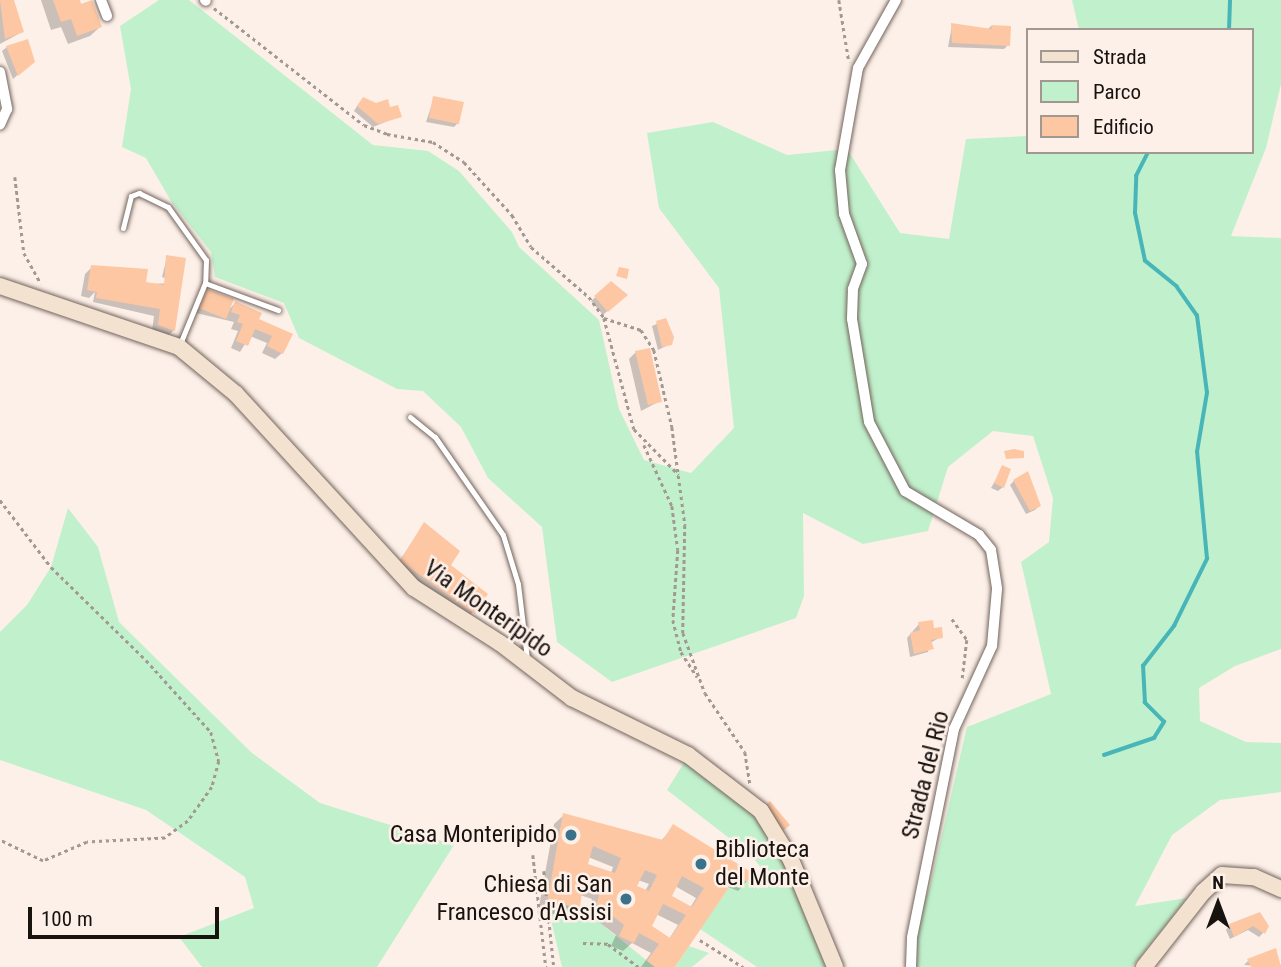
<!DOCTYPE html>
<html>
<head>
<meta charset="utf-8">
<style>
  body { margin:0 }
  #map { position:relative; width:1281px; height:967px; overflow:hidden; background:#fdf0e8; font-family:"Roboto Condensed",sans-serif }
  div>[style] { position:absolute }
  .green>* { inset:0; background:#c1f1cc }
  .shadow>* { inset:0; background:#0003 }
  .stream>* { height:3.5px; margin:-1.75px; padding:0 1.75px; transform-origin:1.75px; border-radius:1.75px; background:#48b6b8 }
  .building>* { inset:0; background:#fec7a3 }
  .path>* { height:2.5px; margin-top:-1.25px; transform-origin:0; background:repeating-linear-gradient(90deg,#a39993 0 3.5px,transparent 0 7px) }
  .roads { filter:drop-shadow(0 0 2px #72645c) drop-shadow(0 0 2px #72645c) }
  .lane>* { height:5px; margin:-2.5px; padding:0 2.5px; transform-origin:2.5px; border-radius:2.5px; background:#fff }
  .street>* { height:10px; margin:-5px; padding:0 5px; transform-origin:5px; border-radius:5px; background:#fff }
  .secondary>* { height:16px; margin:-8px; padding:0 8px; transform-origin:8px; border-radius:8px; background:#f4e2d1 }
  .dots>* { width:19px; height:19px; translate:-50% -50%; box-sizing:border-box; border:4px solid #fdf0e8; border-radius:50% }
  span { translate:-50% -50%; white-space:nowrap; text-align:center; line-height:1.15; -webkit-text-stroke:5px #fdf0e8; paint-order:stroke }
  .street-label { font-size:24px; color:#191310 }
  .poi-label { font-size:24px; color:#191310 }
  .right { translate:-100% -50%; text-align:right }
  .left { translate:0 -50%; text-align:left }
  .legend { position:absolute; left:1026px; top:28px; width:228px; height:126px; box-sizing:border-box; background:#fdf0e8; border:2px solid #a29892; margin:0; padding:9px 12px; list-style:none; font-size:21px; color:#191310 }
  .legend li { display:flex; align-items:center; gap:14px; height:35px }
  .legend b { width:35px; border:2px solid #a29892 }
  .north { position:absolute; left:1183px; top:869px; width:70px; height:70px; -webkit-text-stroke:5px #fdf0e8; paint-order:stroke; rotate:0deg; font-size:19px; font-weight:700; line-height:28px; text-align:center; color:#191310 }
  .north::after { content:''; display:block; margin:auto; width:24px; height:32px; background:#191310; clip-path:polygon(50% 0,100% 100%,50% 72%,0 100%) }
  .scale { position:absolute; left:28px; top:907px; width:191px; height:32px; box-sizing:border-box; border:4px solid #191310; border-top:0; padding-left:9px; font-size:21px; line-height:24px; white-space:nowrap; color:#191310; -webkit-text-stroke:5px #fdf0e8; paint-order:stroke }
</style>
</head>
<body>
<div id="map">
  <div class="green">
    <i style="clip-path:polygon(159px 0,189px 0,373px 145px,428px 151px,459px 171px,512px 232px,519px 247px,599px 320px,619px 409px,644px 460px,691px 473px,734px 428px,719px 288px,659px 208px,647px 133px,713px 122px,787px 155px,847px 149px,900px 233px,949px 239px,966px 139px,1027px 136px,1027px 152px,1251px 152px,1251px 30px,1079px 30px,1072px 0,1281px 0,1281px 84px,1266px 148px,1231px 236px,1281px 238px,1281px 649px,1235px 666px,1199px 688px,1200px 721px,1246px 742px,1281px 743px,1281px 792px,1220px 800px,1172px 835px,1135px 906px,1187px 898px,1132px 967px,911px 967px,912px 938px,930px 886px,967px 727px,1051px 694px,1021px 562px,1049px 542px,1053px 498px,1033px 436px,993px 431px,948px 467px,928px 531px,863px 544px,803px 513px,804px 596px,796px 618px,612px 682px,557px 642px,542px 527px,488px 478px,461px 427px,423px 391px,397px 389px,299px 338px,284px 303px,215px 277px,211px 252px,171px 201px,146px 158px,122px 147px,131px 89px,120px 26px)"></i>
    <i style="clip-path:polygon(68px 508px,98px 547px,119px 622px,252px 753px,320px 803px,454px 845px,377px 967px,202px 967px,179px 937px,254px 908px,245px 877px,146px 810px,0 760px,0 632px,27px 605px,51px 567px)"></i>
    <i style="clip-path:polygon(687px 758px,769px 825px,831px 967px,757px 967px,700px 929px,736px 877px,748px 882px,751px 872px,774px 885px,751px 855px,667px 790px)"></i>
    <i style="clip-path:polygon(547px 903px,580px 907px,655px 967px,562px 967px)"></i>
    <i style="clip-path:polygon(689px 946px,709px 953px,692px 967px,675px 967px)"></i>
  </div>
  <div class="shadow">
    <i style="clip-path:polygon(0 0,12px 0,22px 32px,0 44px)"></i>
    <i style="clip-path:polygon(41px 0,78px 0,100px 27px,90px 36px,68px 44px,61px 27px,51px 30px)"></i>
    <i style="clip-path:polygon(952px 25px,987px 30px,991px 26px,1008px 45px,1004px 49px,948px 47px)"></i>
    <i style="clip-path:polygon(7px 47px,33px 61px,13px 79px,2px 51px)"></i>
    <i style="clip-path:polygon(434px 98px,458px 123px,454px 127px,426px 122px)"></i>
    <i style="clip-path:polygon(359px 103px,389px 109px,400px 116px,373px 127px,354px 111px)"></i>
    <i style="clip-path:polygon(167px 257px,184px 259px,174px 330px,167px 337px,152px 331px,154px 316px,93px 302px,95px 292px,89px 298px,81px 296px,85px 274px,92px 267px,146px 270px,144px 284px,179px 283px,162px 277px)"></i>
    <i style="clip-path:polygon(611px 284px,625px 295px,603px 315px,591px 301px)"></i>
    <i style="clip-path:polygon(208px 291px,227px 312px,235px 303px,257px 320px,291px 335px,282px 353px,275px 359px,262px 353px,267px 343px,250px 336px,240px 352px,231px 348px,238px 331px,231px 329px,234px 322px,196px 313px)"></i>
    <i style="clip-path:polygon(666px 320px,670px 344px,658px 350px,652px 326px)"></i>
    <i style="clip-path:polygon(636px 352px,660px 401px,641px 411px,629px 359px)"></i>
    <i style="clip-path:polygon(1003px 467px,1003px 487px,998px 491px,991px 488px)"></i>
    <i style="clip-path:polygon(1014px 481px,1039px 506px,1035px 510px,1026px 514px,1010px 485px)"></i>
    <i style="clip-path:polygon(424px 524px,449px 565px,486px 594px,467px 620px,394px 569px)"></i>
    <i style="clip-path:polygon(919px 624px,941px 637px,930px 643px,928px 652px,910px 657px,907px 638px)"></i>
    <i style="clip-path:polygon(evenodd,564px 815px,661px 841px,673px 827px,747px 881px,738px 891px,728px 887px,673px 967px,641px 967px,651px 953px,632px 943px,623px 951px,611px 946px,616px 935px,588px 914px,592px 899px,580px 895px,579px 907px,569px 916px,538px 912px,554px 824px,564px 815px,588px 857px,613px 867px,611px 873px,586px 865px,588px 857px,564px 815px,638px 880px,649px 884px,645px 891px,635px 887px,638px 880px,564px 815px,675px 886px,696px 898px,690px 908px,670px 897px,675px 886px,564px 815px,656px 914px,678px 925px,669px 939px,649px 927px,656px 914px)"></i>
    <i style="clip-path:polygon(1260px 914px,1263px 933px,1259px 937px,1248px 930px,1230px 939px,1226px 930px,1230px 925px)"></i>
    <i style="clip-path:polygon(1275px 950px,1281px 967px,1244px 965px,1248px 961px)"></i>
  </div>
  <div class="stream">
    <i style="left:1229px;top:30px;width:30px;rotate:-88deg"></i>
    <i style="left:1104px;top:755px;width:53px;rotate:-18.8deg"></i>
    <i style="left:1154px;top:738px;width:19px;rotate:-58deg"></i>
    <i style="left:1164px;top:722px;width:27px;rotate:-135deg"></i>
    <i style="left:1145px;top:703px;width:37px;rotate:-93deg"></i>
    <i style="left:1143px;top:666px;width:51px;rotate:-52.2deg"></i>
    <i style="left:1174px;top:626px;width:75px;rotate:-63.8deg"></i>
    <i style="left:1207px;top:559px;width:107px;rotate:-95.3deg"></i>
    <i style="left:1197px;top:452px;width:60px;rotate:-80.4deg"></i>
    <i style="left:1207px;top:393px;width:78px;rotate:-97.4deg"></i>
    <i style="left:1197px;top:316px;width:35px;rotate:-125deg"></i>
    <i style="left:1177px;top:287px;width:41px;rotate:-140.9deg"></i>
    <i style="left:1145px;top:261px;width:49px;rotate:-101.8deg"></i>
    <i style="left:1135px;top:213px;width:37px;rotate:-88deg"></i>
    <i style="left:1136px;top:176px;width:27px;rotate:-63deg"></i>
  </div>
  <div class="building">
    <i style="clip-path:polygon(0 0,14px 0,24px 32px,5px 39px)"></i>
    <i style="clip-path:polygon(53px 0,80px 0,81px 4px,92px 0,102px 27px,77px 36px,71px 19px,61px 22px)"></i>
    <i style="clip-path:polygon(951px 23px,992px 29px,991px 25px,1011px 26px,1010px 46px,952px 43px)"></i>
    <i style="clip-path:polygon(28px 39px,35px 62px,18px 76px,6px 46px)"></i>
    <i style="clip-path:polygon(433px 96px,464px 102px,459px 124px,429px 118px)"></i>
    <i style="clip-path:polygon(363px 97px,376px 103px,388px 99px,390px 107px,398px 105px,402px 117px,378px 124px,357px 106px)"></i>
    <i style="clip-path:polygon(166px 255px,186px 258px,175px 331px,158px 325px,160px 309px,96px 298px,97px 292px,87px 290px,91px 265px,148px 269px,146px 282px,164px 285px)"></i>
    <i style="clip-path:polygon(619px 267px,629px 269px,627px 279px,616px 276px)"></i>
    <i style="clip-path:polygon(611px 281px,628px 295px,608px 312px,594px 296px)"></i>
    <i style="clip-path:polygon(207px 289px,234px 299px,226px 319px,199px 308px)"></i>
    <i style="clip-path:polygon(235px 301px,262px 313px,259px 319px,293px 334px,283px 354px,267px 346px,272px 336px,255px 329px,248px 346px,236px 341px,243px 324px,237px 322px,240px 315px,231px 312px)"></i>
    <i style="clip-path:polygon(666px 318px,674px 337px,672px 345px,662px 347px,656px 321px)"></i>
    <i style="clip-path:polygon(650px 348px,662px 402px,648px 405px,635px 351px)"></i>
    <i style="clip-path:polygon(1014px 449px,1024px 451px,1024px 458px,1006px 459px,1004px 451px)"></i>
    <i style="clip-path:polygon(1002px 465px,1011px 469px,1004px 488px,994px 483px)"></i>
    <i style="clip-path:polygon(1028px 471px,1041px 506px,1030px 511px,1013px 480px)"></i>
    <i style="clip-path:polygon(424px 522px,460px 551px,451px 565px,488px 594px,475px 614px,400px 561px)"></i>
    <i style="clip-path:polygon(933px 620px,934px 628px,942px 627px,943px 638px,931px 640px,934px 649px,914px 654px,910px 633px,920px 630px,918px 622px)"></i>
    <i style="clip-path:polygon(770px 801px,790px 825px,781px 833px,764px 806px)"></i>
    <i style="clip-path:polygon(evenodd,563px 813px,663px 840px,673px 824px,751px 872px,748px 882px,736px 877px,675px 967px,655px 967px,647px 961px,659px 944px,639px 933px,634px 943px,619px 936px,624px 925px,597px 904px,600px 890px,583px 884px,580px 907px,547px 903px,563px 813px,593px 846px,621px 858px,615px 873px,588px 864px,593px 846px,563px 813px,645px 870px,657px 875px,649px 891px,637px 886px,645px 870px,563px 813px,682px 876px,704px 888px,692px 907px,672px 896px,682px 876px,563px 813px,663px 904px,686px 915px,670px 938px,652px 926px,663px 904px)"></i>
    <i style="clip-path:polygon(1260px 912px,1269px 926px,1265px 934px,1253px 926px,1234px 937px,1229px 924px)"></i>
    <i style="clip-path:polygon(1276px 948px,1281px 967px,1251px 967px,1247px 959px)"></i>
  </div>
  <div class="path">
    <i style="left:839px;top:0;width:63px;rotate:80.8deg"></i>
    <i style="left:214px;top:8px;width:190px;rotate:38deg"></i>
    <i style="left:364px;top:125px;width:25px;rotate:21deg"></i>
    <i style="left:387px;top:134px;width:47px;rotate:9.9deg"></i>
    <i style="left:433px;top:142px;width:37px;rotate:33deg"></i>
    <i style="left:464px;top:162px;width:72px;rotate:47.8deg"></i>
    <i style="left:512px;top:215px;width:37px;rotate:59deg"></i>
    <i style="left:531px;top:247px;width:77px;rotate:40.8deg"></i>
    <i style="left:589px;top:297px;width:26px;rotate:54deg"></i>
    <i style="left:604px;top:318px;width:115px;rotate:74.9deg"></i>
    <i style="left:634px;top:429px;width:64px;rotate:45.6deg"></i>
    <i style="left:15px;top:177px;width:77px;rotate:83.2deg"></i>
    <i style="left:24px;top:253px;width:35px;rotate:61deg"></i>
    <i style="left:604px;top:318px;width:39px;rotate:18deg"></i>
    <i style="left:641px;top:330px;width:24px;rotate:57deg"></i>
    <i style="left:654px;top:350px;width:79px;rotate:76.8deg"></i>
    <i style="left:672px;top:427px;width:99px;rotate:82.4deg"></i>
    <i style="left:685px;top:525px;width:108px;rotate:91.1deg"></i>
    <i style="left:683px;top:633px;width:64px;rotate:69.9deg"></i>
    <i style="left:705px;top:693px;width:71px;rotate:55.9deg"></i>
    <i style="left:745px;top:752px;width:33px;rotate:81deg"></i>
    <i style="left:644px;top:445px;width:67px;rotate:65.3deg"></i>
    <i style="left:672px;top:506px;width:44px;rotate:82.2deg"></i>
    <i style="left:678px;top:550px;width:70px;rotate:94.1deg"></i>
    <i style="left:673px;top:620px;width:33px;rotate:76deg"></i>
    <i style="left:681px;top:652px;width:30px;rotate:57deg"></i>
    <i style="left:0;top:500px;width:84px;rotate:52.7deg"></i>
    <i style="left:51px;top:567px;width:133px;rotate:44.4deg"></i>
    <i style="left:146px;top:660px;width:97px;rotate:47.9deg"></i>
    <i style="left:211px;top:732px;width:30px;rotate:75deg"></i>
    <i style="left:219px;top:761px;width:27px;rotate:105deg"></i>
    <i style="left:212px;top:787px;width:42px;rotate:125.2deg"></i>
    <i style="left:188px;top:821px;width:29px;rotate:144deg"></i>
    <i style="left:165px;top:838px;width:78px;rotate:177.1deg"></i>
    <i style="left:87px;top:842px;width:48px;rotate:156.6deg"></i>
    <i style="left:43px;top:861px;width:48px;rotate:-154deg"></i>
    <i style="left:952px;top:619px;width:26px;rotate:54deg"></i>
    <i style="left:967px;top:640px;width:42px;rotate:96.8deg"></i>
    <i style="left:533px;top:855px;width:113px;rotate:83.4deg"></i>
    <i style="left:544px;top:871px;width:97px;rotate:84.1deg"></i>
    <i style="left:700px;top:940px;width:51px;rotate:32.1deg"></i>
    <i style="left:583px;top:943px;width:25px;rotate:2deg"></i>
    <i style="left:608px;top:944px;width:38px;rotate:37deg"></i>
  </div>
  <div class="roads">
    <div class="lane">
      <i style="left:123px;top:228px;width:33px;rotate:-76deg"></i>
      <i style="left:131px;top:196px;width:9px;rotate:-21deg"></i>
      <i style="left:139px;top:193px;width:32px;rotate:26deg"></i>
      <i style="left:168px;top:207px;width:65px;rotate:54.4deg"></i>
      <i style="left:206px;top:260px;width:23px;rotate:92deg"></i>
      <i style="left:205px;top:283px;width:66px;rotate:112.3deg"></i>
      <i style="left:205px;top:283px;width:78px;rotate:20.3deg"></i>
      <i style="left:410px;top:417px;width:32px;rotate:39deg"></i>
      <i style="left:435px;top:437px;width:119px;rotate:55.2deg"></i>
      <i style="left:503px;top:535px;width:51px;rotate:73deg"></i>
      <i style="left:518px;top:584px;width:75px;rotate:83.1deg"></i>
    </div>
    <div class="street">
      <i style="left:101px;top:0;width:17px;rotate:69deg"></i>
      <i style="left:205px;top:0;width:1px;rotate:45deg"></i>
      <i style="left:896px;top:0;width:78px;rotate:119.2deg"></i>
      <i style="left:858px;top:68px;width:104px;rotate:100deg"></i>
      <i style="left:840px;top:170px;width:44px;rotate:84.8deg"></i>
      <i style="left:844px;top:214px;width:53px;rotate:70.2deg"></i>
      <i style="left:862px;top:264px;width:27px;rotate:110deg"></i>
      <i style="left:853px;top:289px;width:30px;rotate:92deg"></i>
      <i style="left:852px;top:319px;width:104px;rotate:80.6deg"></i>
      <i style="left:869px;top:422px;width:78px;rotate:62.4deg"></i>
      <i style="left:905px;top:491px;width:86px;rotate:30.7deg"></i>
      <i style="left:979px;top:535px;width:19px;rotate:51deg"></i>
      <i style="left:991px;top:550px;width:39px;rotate:81deg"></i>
      <i style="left:997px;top:589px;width:57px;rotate:95deg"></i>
      <i style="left:992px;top:646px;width:91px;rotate:114.6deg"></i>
      <i style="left:954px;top:729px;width:213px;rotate:101.4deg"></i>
      <i style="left:912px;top:938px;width:29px;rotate:92deg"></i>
      <i style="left:0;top:72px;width:38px;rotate:79deg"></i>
      <i style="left:7px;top:109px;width:17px;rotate:114deg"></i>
    </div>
    <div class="secondary">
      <i style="left:0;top:286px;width:189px;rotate:18.8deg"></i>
      <i style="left:179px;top:347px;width:74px;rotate:39.5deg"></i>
      <i style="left:236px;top:394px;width:263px;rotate:47.5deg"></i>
      <i style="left:414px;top:588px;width:102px;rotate:32.6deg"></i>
      <i style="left:500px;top:643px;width:91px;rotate:37.4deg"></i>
      <i style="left:572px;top:698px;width:129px;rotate:26.2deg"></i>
      <i style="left:688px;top:755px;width:92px;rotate:37.5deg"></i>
      <i style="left:761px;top:811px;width:57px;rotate:58.5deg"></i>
      <i style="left:791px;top:860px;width:116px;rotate:67.6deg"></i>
      <i style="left:1144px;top:967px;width:95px;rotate:-51.8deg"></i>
      <i style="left:1203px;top:892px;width:25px;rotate:-42deg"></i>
      <i style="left:1222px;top:875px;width:32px;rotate:4deg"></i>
      <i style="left:1254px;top:877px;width:30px;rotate:24deg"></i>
    </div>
  </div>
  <div class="dots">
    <i style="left:571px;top:835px;background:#3a728c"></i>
    <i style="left:701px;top:864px;background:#3a728c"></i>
    <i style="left:626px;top:899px;background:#3a728c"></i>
  </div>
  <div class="street-label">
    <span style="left:488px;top:609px;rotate:35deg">Via Monteripido</span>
    <span style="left:926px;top:775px;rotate:-76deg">Strada del Rio</span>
  </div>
  <div class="poi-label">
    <span class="right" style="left:557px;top:835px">Casa Monteripido</span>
    <span class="left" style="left:715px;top:864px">Biblioteca<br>del Monte</span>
    <span class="right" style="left:612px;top:899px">Chiesa di San<br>Francesco d'Assisi</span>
  </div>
  <ul class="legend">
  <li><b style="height:9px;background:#f4e2d1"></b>Strada</li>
  <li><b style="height:19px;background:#c1f1cc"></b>Parco</li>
  <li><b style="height:19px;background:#fec7a3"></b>Edificio</li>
  </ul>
  <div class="north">N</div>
  <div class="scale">100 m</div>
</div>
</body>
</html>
